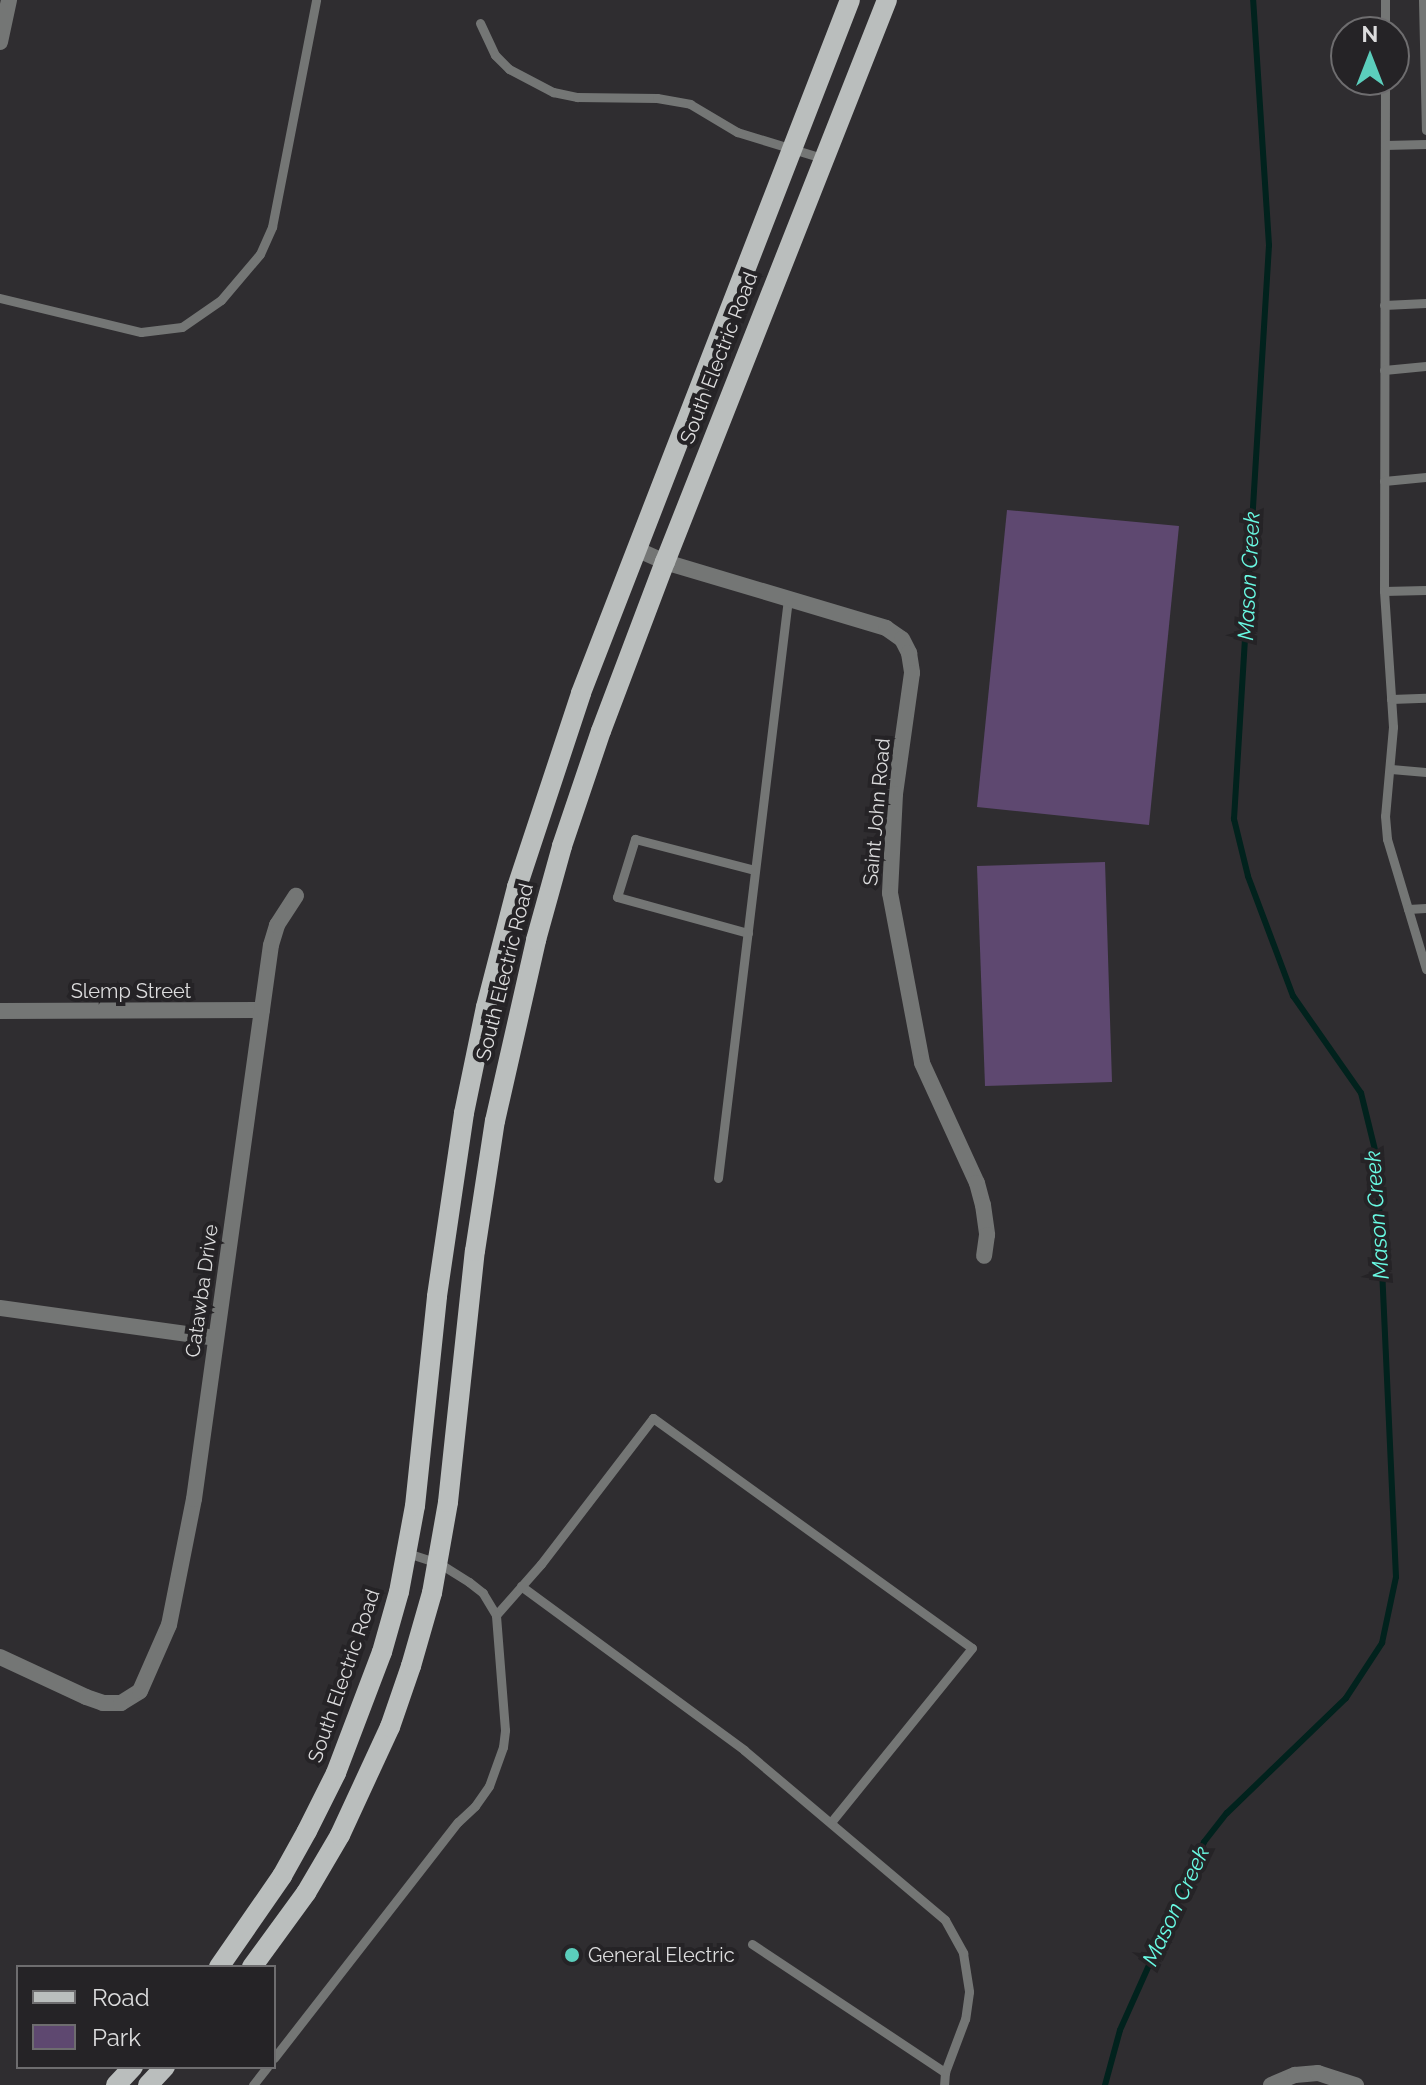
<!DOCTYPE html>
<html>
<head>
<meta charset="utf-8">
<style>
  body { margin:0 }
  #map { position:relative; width:1426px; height:2085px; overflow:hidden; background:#2f2d30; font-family:Raleway,sans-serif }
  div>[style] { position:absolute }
  .green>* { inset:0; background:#5e4870 }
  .stream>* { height:6px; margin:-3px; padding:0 3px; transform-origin:3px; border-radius:3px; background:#01221d }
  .lane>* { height:9px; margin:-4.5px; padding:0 4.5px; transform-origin:4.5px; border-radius:4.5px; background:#747675 }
  .street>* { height:16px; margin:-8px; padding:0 8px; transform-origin:8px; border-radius:8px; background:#747675 }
  .primary>* { height:20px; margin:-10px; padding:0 10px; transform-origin:10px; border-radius:10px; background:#babebd }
  .dots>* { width:22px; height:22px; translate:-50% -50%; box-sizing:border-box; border:4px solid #252326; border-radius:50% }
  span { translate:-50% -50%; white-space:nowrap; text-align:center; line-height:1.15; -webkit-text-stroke:8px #252326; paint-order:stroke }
  .street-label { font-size:20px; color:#dcdcdd }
  .poi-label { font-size:20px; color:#dcdcdd }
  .left { translate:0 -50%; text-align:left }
  .water-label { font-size:22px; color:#69fbe4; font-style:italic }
  .legend { position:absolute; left:16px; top:1965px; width:260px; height:104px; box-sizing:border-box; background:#252326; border:2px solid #6e6d6f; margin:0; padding:10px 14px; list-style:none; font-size:24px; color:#dcdcdd }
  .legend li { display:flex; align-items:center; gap:16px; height:40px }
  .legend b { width:40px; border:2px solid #6e6d6f }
  .north { position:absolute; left:1330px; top:16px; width:80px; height:80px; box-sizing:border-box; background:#252326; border:2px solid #6e6d6f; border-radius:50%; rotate:0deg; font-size:22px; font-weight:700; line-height:32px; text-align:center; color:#dcdcdd }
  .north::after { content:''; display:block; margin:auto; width:28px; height:36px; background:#5bcebc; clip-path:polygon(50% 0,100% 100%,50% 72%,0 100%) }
</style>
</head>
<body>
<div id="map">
  <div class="green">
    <i style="clip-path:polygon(1007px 510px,1179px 526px,1149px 825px,977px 807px)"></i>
    <i style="clip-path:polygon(1105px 862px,1112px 1082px,985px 1086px,977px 866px)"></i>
  </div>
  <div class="stream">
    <i style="left:1105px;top:2085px;width:57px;rotate:-74.7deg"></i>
    <i style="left:1120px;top:2030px;width:206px;rotate:-65.9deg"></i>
    <i style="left:1204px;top:1842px;width:37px;rotate:-52deg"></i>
    <i style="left:1227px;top:1813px;width:165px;rotate:-44deg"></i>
    <i style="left:1346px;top:1698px;width:66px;rotate:-56.8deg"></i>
    <i style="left:1382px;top:1643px;width:67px;rotate:-78deg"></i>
    <i style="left:1396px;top:1577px;width:419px;rotate:-92.6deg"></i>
    <i style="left:1377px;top:1158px;width:67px;rotate:-103.8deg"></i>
    <i style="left:1361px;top:1093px;width:118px;rotate:-125deg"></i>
    <i style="left:1293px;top:996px;width:128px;rotate:-110.6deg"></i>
    <i style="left:1248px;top:876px;width:59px;rotate:-103.8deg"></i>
    <i style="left:1234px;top:819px;width:575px;rotate:-86.51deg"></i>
    <i style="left:1269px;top:245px;width:246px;rotate:-93.7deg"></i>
  </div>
  <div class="lane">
    <i style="left:1385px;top:0;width:32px;rotate:90deg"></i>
    <i style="left:1423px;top:0;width:130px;rotate:88.7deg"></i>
    <i style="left:480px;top:23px;width:35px;rotate:65deg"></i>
    <i style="left:495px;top:55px;width:20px;rotate:45deg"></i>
    <i style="left:509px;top:69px;width:50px;rotate:27.6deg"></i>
    <i style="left:553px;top:92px;width:25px;rotate:12deg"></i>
    <i style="left:577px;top:97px;width:80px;rotate:0.7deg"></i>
    <i style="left:657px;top:98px;width:34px;rotate:10deg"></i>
    <i style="left:690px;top:104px;width:55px;rotate:30.8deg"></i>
    <i style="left:737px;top:132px;width:89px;rotate:17deg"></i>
    <i style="left:1385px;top:80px;width:511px;rotate:90.11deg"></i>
    <i style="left:1384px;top:591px;width:136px;rotate:86.2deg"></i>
    <i style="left:1393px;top:727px;width:89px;rotate:95.1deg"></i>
    <i style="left:1385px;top:816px;width:23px;rotate:85deg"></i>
    <i style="left:1387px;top:839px;width:136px;rotate:73.3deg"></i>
    <i style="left:1385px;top:145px;width:41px;rotate:-1.4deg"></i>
    <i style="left:0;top:298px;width:145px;rotate:13.6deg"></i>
    <i style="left:141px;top:332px;width:41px;rotate:-7deg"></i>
    <i style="left:182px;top:327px;width:47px;rotate:-34.7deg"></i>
    <i style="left:221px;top:300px;width:60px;rotate:-49.7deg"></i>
    <i style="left:260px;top:254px;width:30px;rotate:-66deg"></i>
    <i style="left:272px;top:227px;width:231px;rotate:-79deg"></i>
    <i style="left:1384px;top:305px;width:42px;rotate:-2.7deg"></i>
    <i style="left:1384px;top:370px;width:42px;rotate:-5.4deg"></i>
    <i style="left:1384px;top:481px;width:42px;rotate:-5.4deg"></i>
    <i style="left:1384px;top:591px;width:42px;rotate:-1.4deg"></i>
    <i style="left:1391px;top:699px;width:35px;rotate:-2deg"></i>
    <i style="left:1391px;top:769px;width:35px;rotate:5deg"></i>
    <i style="left:1408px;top:909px;width:18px;rotate:-3deg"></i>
    <i style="left:748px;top:933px;width:136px;rotate:-164.6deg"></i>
    <i style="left:617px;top:897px;width:61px;rotate:-72.8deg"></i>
    <i style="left:635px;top:839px;width:124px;rotate:14.5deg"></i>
    <i style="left:718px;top:1178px;width:583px;rotate:-83.11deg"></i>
    <i style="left:521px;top:1586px;width:277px;rotate:36.3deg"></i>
    <i style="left:744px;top:1750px;width:263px;rotate:40.2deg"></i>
    <i style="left:945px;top:1920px;width:38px;rotate:61deg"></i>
    <i style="left:963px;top:1953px;width:39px;rotate:81deg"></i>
    <i style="left:969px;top:1992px;width:27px;rotate:98deg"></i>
    <i style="left:965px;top:2019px;width:57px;rotate:110.7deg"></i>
    <i style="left:496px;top:1615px;width:68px;rotate:-48.6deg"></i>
    <i style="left:541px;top:1564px;width:184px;rotate:-52.5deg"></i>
    <i style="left:653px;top:1418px;width:393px;rotate:35.8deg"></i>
    <i style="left:972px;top:1648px;width:224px;rotate:129deg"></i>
    <i style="left:752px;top:1944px;width:232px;rotate:33.6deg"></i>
    <i style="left:945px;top:2072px;width:13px;rotate:94deg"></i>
    <i style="left:274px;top:2058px;width:299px;rotate:-52.1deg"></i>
    <i style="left:458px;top:1822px;width:23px;rotate:-43deg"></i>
    <i style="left:475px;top:1806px;width:24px;rotate:-55deg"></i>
    <i style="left:489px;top:1786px;width:41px;rotate:-70.3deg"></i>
    <i style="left:503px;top:1747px;width:17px;rotate:-83deg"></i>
    <i style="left:505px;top:1730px;width:115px;rotate:-94.5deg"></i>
    <i style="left:496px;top:1615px;width:26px;rotate:-121deg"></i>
    <i style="left:483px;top:1593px;width:18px;rotate:-142deg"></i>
    <i style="left:469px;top:1582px;width:36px;rotate:-148deg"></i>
    <i style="left:438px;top:1563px;width:33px;rotate:-162deg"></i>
    <i style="left:253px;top:2085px;width:23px;rotate:-52deg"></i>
  </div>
  <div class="street">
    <i style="left:0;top:42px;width:43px;rotate:-77.9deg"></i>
    <i style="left:636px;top:549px;width:32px;rotate:24deg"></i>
    <i style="left:665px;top:562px;width:231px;rotate:16.6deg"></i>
    <i style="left:886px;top:628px;width:19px;rotate:35deg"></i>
    <i style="left:902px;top:639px;width:16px;rotate:63deg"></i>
    <i style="left:909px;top:653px;width:20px;rotate:81deg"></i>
    <i style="left:912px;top:673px;width:122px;rotate:98deg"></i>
    <i style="left:895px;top:794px;width:99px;rotate:92.9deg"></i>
    <i style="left:890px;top:893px;width:173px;rotate:79.3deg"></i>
    <i style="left:922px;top:1063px;width:132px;rotate:65.4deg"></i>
    <i style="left:977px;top:1183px;width:23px;rotate:75deg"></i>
    <i style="left:983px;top:1205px;width:30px;rotate:82deg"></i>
    <i style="left:987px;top:1235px;width:21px;rotate:98deg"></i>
    <i style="left:0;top:1011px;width:262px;rotate:-0.2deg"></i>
    <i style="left:0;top:1308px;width:217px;rotate:7.9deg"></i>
    <i style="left:0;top:1657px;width:95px;rotate:24.9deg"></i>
    <i style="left:86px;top:1697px;width:18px;rotate:19deg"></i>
    <i style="left:103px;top:1703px;width:18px"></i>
    <i style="left:121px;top:1703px;width:22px;rotate:-32deg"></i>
    <i style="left:140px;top:1691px;width:72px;rotate:-66.3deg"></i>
    <i style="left:169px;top:1625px;width:128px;rotate:-78.8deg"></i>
    <i style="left:194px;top:1499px;width:559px;rotate:-82.09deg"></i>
    <i style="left:271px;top:945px;width:21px;rotate:-73deg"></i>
    <i style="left:277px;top:925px;width:35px;rotate:-57deg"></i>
    <i style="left:1271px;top:2085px;width:26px;rotate:-23deg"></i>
    <i style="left:1295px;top:2075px;width:23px;rotate:-5deg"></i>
    <i style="left:1318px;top:2073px;width:40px;rotate:18deg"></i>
  </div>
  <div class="primary">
    <i style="left:219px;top:1967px;width:111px;rotate:-55.3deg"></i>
    <i style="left:282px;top:1876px;width:51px;rotate:-60.9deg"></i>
    <i style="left:307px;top:1831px;width:65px;rotate:-63.4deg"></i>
    <i style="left:336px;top:1773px;width:129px;rotate:-69.2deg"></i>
    <i style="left:382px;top:1652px;width:62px;rotate:-74.2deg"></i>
    <i style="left:399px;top:1592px;width:87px;rotate:-79.5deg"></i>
    <i style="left:415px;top:1506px;width:211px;rotate:-84deg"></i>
    <i style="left:437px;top:1296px;width:185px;rotate:-81.6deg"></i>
    <i style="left:464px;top:1113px;width:108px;rotate:-78.3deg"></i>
    <i style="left:486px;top:1007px;width:124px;rotate:-75.5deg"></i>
    <i style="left:517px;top:887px;width:204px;rotate:-71.7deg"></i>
    <i style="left:581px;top:693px;width:743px;rotate:-68.79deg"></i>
    <i style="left:252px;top:1967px;width:92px;rotate:-53.9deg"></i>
    <i style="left:306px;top:1893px;width:67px;rotate:-59.6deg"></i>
    <i style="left:340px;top:1835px;width:119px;rotate:-65.2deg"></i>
    <i style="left:390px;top:1727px;width:65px;rotate:-71deg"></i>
    <i style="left:411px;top:1666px;width:76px;rotate:-74deg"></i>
    <i style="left:432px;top:1593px;width:92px;rotate:-80deg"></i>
    <i style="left:448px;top:1502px;width:252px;rotate:-83.9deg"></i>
    <i style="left:475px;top:1251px;width:132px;rotate:-81.3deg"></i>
    <i style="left:495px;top:1121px;width:186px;rotate:-77.2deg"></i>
    <i style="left:536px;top:940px;width:98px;rotate:-74.5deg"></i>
    <i style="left:562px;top:846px;width:121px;rotate:-71.3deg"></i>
    <i style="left:601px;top:731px;width:181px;rotate:-69.3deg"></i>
    <i style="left:665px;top:562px;width:604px;rotate:-68.45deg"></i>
    <i style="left:116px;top:2085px;width:25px;rotate:-47deg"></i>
    <i style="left:148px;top:2085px;width:25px;rotate:-47deg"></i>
  </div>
  <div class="dots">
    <i style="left:572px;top:1955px;background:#5bcebc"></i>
  </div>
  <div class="street-label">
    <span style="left:719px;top:358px;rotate:-69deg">South Electric Road</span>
    <span style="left:877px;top:812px;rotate:-85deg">Saint John Road</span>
    <span style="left:505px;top:972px;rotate:-76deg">South Electric Road</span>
    <span style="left:131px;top:991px">Slemp Street</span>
    <span style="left:202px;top:1291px;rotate:-82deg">Catawba Drive</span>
    <span style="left:344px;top:1676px;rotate:-71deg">South Electric Road</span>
  </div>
  <div class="poi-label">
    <span class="left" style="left:588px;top:1955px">General Electric</span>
  </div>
  <div class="water-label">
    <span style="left:1249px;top:576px;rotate:-87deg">Mason Creek</span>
    <span style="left:1377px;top:1215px;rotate:-94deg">Mason Creek</span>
    <span style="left:1176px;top:1906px;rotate:-65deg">Mason Creek</span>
  </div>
  <ul class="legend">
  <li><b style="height:10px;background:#babebd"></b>Road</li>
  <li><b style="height:22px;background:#5e4870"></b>Park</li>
  </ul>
  <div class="north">N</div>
</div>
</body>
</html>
